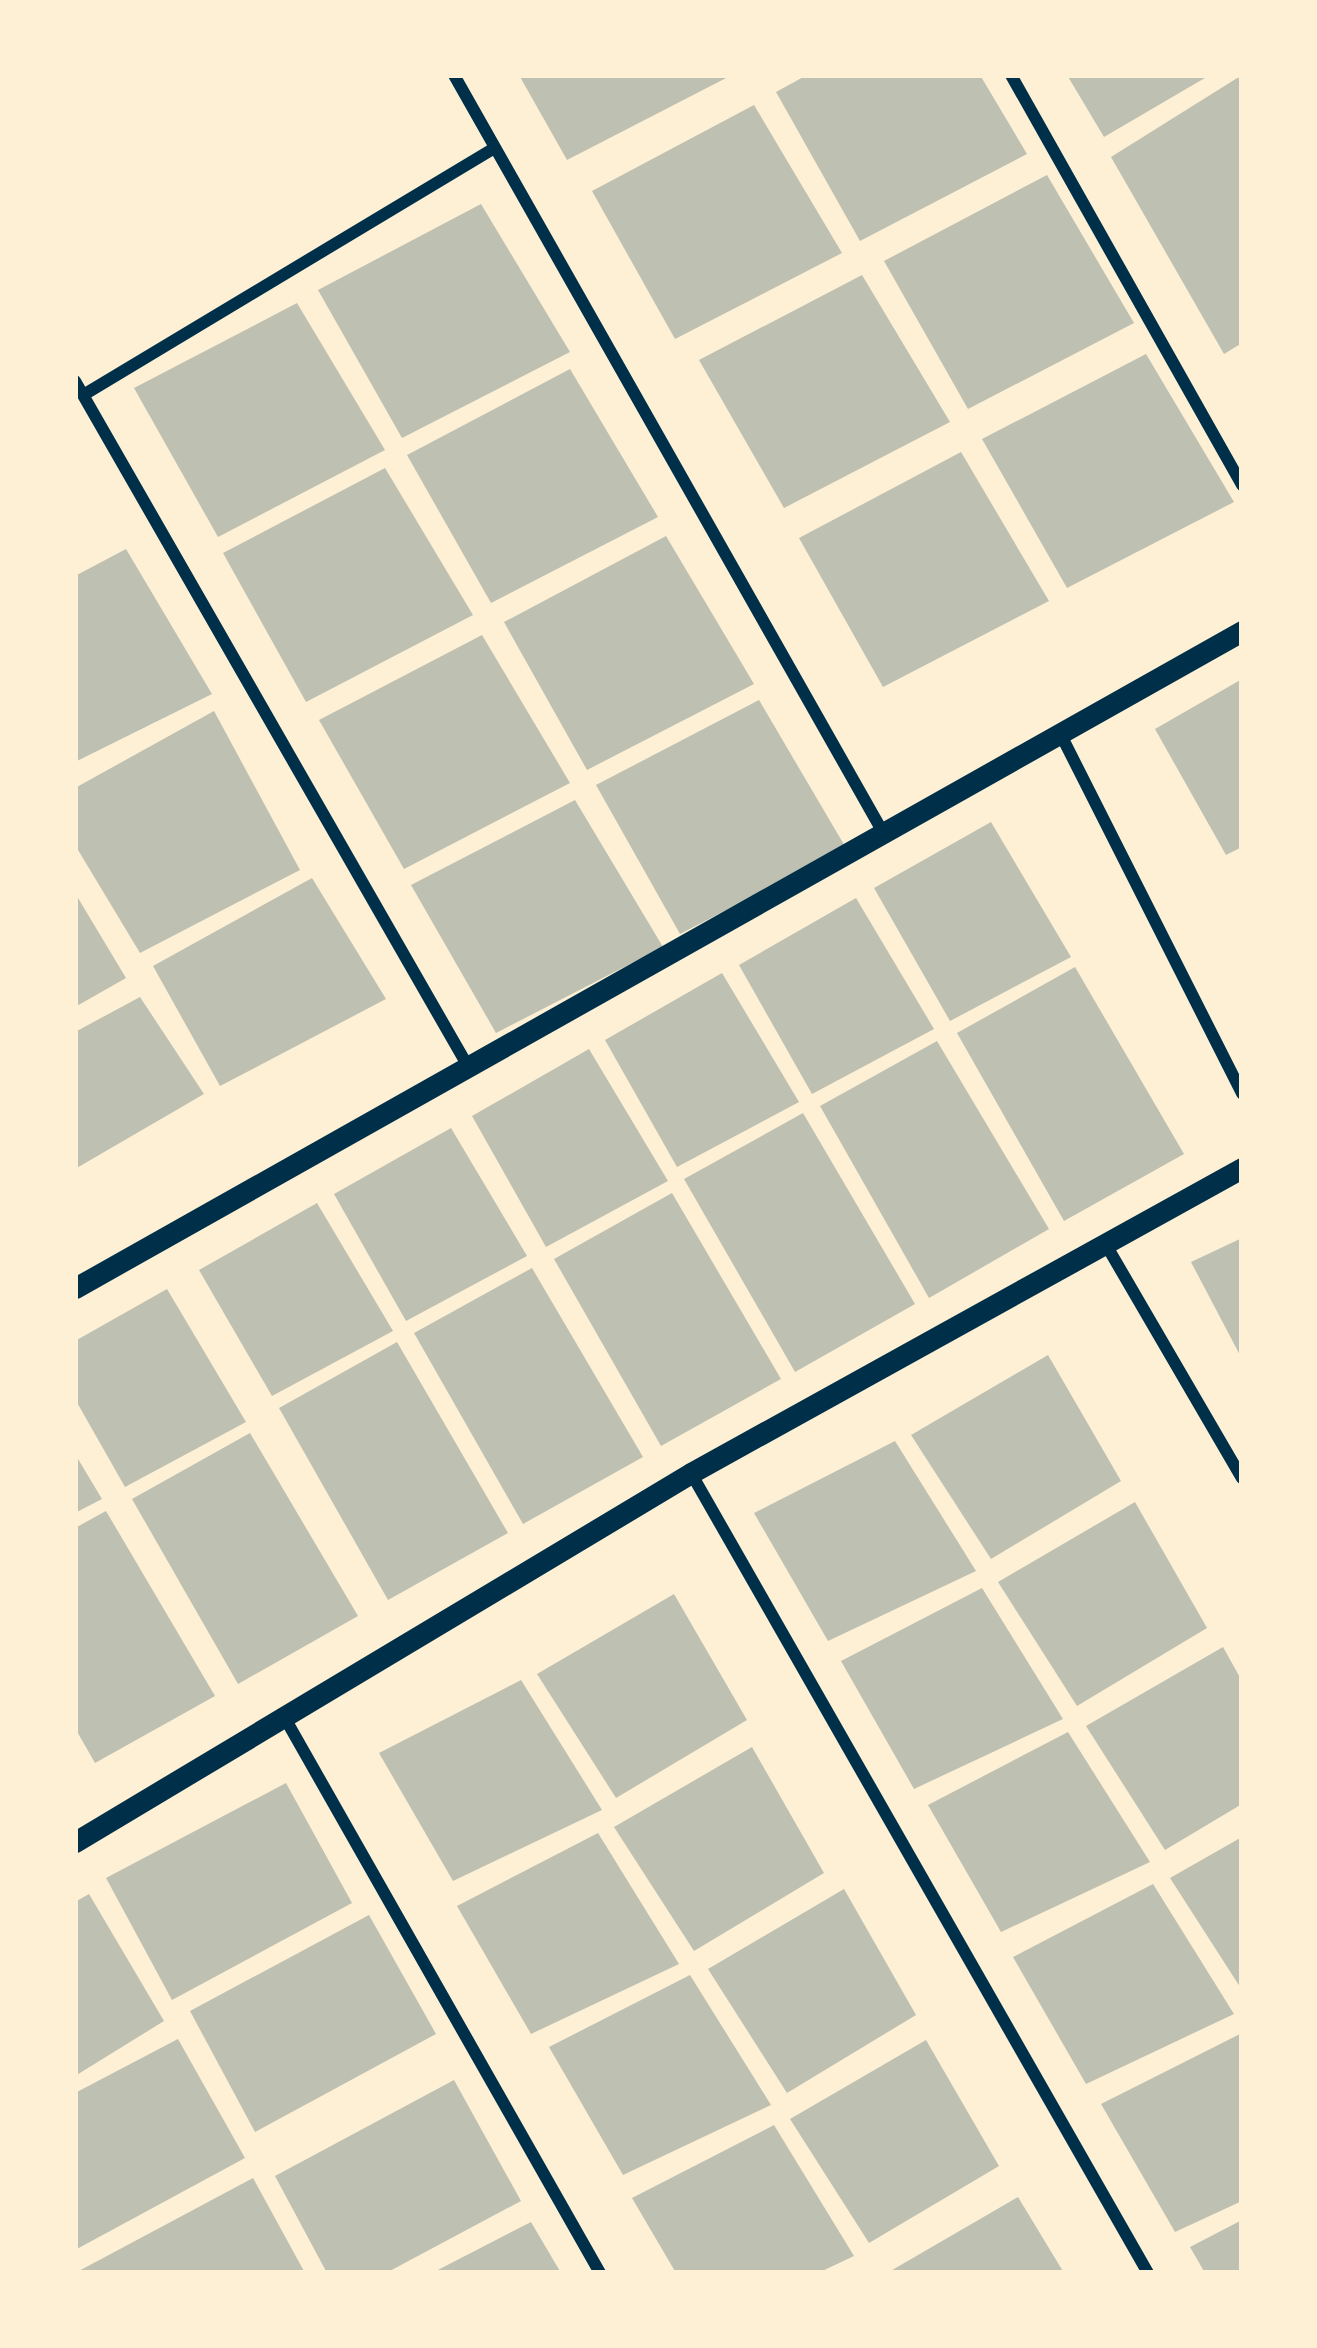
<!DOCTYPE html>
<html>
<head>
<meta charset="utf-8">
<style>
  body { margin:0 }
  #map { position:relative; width:1317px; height:2348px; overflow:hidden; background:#fdf0d5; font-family:Figtree,sans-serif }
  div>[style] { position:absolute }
  .building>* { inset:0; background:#bec0b2 }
  .minor>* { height:12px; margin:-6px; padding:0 6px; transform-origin:6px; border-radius:6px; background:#003049 }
  .tertiary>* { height:21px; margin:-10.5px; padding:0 10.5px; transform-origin:10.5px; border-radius:10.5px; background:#003049 }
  span { translate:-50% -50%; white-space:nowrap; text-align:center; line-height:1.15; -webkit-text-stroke:9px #fdf0d5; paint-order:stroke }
  .frame { position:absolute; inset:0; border:78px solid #fdf0d5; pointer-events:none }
</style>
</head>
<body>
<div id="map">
  <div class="building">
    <i style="clip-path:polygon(519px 75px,732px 75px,567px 160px)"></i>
    <i style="clip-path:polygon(807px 75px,980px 75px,1027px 154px,860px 241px,776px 92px)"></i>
    <i style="clip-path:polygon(1067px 75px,1210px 75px,1104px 137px)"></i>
    <i style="clip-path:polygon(1242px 75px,1242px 343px,1224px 354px,1111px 157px)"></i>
    <i style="clip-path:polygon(754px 105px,842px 253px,675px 339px,592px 191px)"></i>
    <i style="clip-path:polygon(1047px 175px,1134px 323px,968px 409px,884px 261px)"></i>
    <i style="clip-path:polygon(481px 204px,570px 352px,402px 438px,318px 290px)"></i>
    <i style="clip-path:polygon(862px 275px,950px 422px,784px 508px,699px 360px)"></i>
    <i style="clip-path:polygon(297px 303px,385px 450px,218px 537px,134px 388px)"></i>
    <i style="clip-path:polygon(1146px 354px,1234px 502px,1067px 588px,982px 439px)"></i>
    <i style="clip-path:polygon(570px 369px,658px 517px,491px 603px,407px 455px)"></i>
    <i style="clip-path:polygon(961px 452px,1049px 601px,883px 687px,799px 538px)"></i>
    <i style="clip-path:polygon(385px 468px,473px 615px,306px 702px,223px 553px)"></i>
    <i style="clip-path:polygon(666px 536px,754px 684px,587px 770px,504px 622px)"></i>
    <i style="clip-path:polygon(126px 549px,212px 694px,75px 762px,75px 576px)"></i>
    <i style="clip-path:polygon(482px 635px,570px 783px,404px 869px,319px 720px)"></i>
    <i style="clip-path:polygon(1242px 679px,1242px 847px,1226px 855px,1155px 729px)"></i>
    <i style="clip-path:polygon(759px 700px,846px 848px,680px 934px,596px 785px)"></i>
    <i style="clip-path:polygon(214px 711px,300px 870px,140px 953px,75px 845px,75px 788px)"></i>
    <i style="clip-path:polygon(575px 800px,663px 947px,496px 1033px,411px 885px)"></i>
    <i style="clip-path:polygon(991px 822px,1071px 957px,950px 1021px,874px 888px)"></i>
    <i style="clip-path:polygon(312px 878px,386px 999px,220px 1086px,153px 966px)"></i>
    <i style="clip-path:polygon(75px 893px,126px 978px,75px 1007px)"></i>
    <i style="clip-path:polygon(856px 898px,934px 1029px,812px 1094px,739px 965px)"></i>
    <i style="clip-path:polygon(1075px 967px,1184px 1154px,1064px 1221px,957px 1033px)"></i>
    <i style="clip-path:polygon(722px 973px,799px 1102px,677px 1167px,605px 1040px)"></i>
    <i style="clip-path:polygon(140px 997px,204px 1094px,75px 1169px,75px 1032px)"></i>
    <i style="clip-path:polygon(937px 1041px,1049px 1229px,929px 1298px,820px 1106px)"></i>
    <i style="clip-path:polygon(589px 1049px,668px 1181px,546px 1247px,472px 1116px)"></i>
    <i style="clip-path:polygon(803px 1113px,915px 1304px,795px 1372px,684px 1179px)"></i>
    <i style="clip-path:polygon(451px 1128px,527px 1256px,406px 1321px,334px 1194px)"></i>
    <i style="clip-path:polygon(672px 1193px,781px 1379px,661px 1446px,554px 1259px)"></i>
    <i style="clip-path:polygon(317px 1203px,393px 1331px,272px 1396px,199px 1270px)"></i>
    <i style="clip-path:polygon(1242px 1238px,1242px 1359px,1191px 1262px)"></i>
    <i style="clip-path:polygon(532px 1268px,643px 1457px,523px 1524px,414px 1333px)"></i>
    <i style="clip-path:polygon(167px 1289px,246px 1422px,125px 1487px,75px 1399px,75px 1341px)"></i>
    <i style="clip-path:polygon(397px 1342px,508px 1533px,388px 1600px,279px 1408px)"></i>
    <i style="clip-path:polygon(1048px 1355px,1121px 1481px,991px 1559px,911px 1435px)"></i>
    <i style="clip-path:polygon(250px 1433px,358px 1616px,238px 1684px,132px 1499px)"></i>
    <i style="clip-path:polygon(895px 1441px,976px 1571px,828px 1641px,754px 1513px)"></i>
    <i style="clip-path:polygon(75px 1454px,102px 1499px,75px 1513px)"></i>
    <i style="clip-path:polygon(1135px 1502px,1207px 1628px,1077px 1706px,998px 1582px)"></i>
    <i style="clip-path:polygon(106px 1511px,215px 1696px,95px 1763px,75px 1728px,75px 1528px)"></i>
    <i style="clip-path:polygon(982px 1588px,1063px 1719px,914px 1789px,841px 1661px)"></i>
    <i style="clip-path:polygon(674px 1594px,747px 1720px,616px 1798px,537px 1674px)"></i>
    <i style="clip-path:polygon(1223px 1647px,1242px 1681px,1242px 1804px,1165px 1850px,1086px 1726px)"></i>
    <i style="clip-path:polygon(521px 1680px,602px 1810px,453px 1881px,379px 1753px)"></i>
    <i style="clip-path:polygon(1068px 1732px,1150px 1862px,1001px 1932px,928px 1805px)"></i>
    <i style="clip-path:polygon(752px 1747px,824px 1873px,694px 1951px,614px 1827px)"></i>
    <i style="clip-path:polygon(286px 1783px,352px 1903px,172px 2000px,106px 1878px)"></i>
    <i style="clip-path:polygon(598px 1833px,679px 1964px,531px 2034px,457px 1906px)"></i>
    <i style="clip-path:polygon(1242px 1837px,1242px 1990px,1170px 1878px)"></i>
    <i style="clip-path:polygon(1153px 1884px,1234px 2014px,1086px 2084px,1013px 1957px)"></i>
    <i style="clip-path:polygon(844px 1889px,916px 2015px,787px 2093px,708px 1969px)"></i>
    <i style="clip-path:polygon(89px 1894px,164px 2021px,75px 2076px,75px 1902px)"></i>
    <i style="clip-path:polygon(369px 1915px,436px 2034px,255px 2132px,190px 2011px)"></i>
    <i style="clip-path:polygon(690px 1975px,771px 2105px,623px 2175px,549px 2047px)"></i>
    <i style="clip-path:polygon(1242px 2033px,1242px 2201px,1175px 2232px,1101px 2104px)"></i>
    <i style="clip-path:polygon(178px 2039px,245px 2158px,75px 2250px,75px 2093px)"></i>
    <i style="clip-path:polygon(926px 2040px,999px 2166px,869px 2243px,790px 2119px)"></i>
    <i style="clip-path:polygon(454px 2080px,521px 2201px,386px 2273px,327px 2273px,275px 2176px)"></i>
    <i style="clip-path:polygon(774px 2125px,854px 2256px,818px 2273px,676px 2273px,632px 2198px)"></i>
    <i style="clip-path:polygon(253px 2178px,305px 2273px,75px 2273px)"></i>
    <i style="clip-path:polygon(1018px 2197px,1064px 2273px,887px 2273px)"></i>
    <i style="clip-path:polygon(1242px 2220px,1242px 2273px,1205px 2273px,1190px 2247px)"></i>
    <i style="clip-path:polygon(531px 2222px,561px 2273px,432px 2273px)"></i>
  </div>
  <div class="minor">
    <i style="left:454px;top:75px;width:872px;rotate:60.47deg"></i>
    <i style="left:1011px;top:75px;width:471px;rotate:60.6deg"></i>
    <i style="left:75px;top:381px;width:792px;rotate:60.17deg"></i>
    <i style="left:85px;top:394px;width:478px;rotate:-31deg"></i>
    <i style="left:1061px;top:735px;width:402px;rotate:63.2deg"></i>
    <i style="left:1105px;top:1243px;width:272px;rotate:59.8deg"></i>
    <i style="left:691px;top:1473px;width:921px;rotate:60.26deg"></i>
    <i style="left:286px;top:1720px;width:636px;rotate:60.41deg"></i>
  </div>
  <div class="tertiary">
    <i style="left:75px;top:1288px;width:1339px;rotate:-29.38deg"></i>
    <i style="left:75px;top:1842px;width:718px;rotate:-30.92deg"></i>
    <i style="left:691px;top:1473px;width:630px;rotate:-28.97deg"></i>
  </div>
  <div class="frame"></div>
</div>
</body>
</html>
